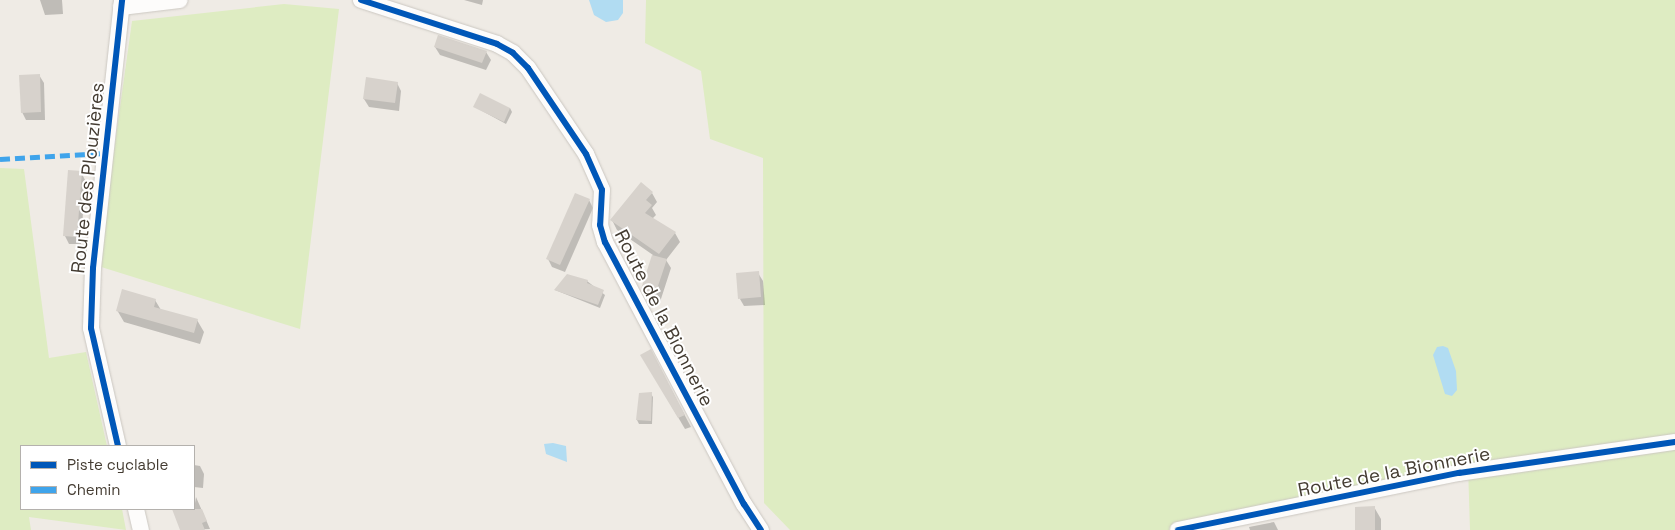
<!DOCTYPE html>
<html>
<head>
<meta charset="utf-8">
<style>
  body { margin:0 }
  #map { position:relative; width:1675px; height:530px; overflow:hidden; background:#efebe5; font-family:"Space Grotesk",sans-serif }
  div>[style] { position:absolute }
  .green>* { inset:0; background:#deecc2 }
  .water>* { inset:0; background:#b1dcf2 }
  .shadow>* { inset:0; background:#0003 }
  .building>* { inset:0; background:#d7d2cc }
  .roads { filter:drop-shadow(0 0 1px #cbc7c1) drop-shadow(0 0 1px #cbc7c1) }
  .minor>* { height:16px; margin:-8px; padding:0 8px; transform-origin:8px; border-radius:8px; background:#fdfcfb }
  .quiet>* { height:5px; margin-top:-2.5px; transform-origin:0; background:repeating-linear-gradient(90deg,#3fa4eb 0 10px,transparent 0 15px) }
  .cycleway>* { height:6px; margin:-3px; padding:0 3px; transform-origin:3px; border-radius:3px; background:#0057b8 }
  span { translate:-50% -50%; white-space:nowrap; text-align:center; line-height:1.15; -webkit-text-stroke:4px #fff; paint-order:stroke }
  .street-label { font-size:19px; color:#443c32 }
  .legend { position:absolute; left:20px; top:445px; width:175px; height:65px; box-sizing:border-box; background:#fff; border:1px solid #b4b1ad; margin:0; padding:6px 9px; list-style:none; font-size:15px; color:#443c32 }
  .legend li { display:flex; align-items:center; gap:10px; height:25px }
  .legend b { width:25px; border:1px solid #b4b1ad }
</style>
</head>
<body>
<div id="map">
  <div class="green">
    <i style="clip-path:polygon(646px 0,1675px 0,1675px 530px,1470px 530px,1468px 466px,1170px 530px,790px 530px,764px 503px,763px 158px,710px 139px,701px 71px,645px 43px)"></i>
    <i style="clip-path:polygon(284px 4px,339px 9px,300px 329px,98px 266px,132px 21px)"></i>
    <i style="clip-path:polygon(0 168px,24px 169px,49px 358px,86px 352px,107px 446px,21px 446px,21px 509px,122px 509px,126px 530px,29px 517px,31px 530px,0 530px)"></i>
  </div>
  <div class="water">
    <i style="clip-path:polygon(589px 0,623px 0,623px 13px,618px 20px,606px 22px,594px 15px)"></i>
    <i style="clip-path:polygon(1443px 346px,1448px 348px,1456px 371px,1457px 390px,1452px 396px,1445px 394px,1433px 355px,1437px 347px)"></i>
    <i style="clip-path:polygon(553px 443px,566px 446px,567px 462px,546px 454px,544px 444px)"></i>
  </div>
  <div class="shadow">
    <i style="clip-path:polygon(40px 0,62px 0,63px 14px,45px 15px)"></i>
    <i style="clip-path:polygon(464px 0,483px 0,482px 5px)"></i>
    <i style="clip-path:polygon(435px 47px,486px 52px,491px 60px,486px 70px,440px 55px)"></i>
    <i style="clip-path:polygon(39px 75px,44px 83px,45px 120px,26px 120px,22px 112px)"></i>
    <i style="clip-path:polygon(397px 83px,401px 91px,399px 111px,369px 107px,364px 99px)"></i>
    <i style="clip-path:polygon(475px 107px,510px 108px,512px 112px,506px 124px)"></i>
    <i style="clip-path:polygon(81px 172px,85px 180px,81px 244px,69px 244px,65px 236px)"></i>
    <i style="clip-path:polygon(652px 193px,657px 202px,652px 208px,656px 215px,652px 219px,675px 233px,680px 242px,666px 260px,671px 268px,660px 302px,647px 297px,643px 289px,653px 255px,617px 230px,612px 220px)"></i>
    <i style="clip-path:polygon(589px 200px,593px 208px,565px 272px,552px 267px,548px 259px)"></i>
    <i style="clip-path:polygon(758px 273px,763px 281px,765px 305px,744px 306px,740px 299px)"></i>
    <i style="clip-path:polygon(587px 281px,605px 295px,600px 308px,555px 290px)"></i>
    <i style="clip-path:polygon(155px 300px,161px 310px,197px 320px,204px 332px,200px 344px,124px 322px,117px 310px)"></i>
    <i style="clip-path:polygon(642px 356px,657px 363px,691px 427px,685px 429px)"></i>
    <i style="clip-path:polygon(640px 394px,651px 394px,653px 397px,652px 424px,639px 424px,637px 420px)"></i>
    <i style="clip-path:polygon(194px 465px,200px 466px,204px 474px,203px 488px,194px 487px)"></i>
    <i style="clip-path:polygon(196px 497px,210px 529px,181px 530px,173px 509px,194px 509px)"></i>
    <i style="clip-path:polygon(1374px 507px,1381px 519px,1381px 530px,1357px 530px)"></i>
    <i style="clip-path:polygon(1274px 522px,1278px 530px,1250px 530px,1249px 527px)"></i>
  </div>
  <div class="building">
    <i style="clip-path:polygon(438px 35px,487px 51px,482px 63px,434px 47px)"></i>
    <i style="clip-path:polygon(40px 74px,41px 112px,21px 113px,19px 75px)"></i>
    <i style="clip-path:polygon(366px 77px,398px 82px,395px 103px,363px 99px)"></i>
    <i style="clip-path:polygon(480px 93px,510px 108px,504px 122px,473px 107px)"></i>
    <i style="clip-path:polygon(68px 170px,82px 171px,77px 237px,63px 236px)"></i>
    <i style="clip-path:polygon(641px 182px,653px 192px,646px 200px,652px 205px,645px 213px,676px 232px,659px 254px,610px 220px)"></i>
    <i style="clip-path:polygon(575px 193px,590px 199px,560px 265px,546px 259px)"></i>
    <i style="clip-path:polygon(652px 255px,667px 259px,655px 295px,641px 289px)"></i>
    <i style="clip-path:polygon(759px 271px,761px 297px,738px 299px,736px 273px)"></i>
    <i style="clip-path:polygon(567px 274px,588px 280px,587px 283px,604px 290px,598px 305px,554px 290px)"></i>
    <i style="clip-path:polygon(122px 289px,156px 299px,154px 307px,198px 319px,194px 333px,116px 311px)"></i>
    <i style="clip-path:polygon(651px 349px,685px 415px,678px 418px,640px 355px)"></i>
    <i style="clip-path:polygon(652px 392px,651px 421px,636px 420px,639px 393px)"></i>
    <i style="clip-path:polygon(1375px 506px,1375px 530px,1355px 530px,1355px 507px)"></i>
    <i style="clip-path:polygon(172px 509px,202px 509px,207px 521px,202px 523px,205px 530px,180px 530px)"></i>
  </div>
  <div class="roads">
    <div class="minor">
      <i style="left:361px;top:0;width:143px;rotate:17.9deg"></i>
      <i style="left:497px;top:44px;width:18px;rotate:29deg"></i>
      <i style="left:513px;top:53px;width:21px;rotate:45deg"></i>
      <i style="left:528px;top:68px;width:104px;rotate:56deg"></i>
      <i style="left:586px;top:154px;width:39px;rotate:66deg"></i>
      <i style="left:602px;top:190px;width:35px;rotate:93deg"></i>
      <i style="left:600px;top:225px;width:18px;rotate:74deg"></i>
      <i style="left:605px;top:242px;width:297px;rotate:62.1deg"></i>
      <i style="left:744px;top:504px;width:31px;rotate:57deg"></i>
      <i style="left:121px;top:7px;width:59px;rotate:-6.8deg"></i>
      <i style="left:118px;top:446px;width:121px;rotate:-102.9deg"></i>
      <i style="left:91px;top:328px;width:60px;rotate:-88.1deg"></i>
      <i style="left:93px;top:268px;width:270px;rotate:-83.8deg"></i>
      <i style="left:136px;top:509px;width:22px;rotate:77deg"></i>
      <i style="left:1178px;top:530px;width:287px;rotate:-11.5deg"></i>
      <i style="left:1459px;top:473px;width:218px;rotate:-8.2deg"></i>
    </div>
  </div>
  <div class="quiet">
    <i style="left:0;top:159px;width:105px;rotate:-3.3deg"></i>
  </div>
  <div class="cycleway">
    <i style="left:361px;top:0;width:143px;rotate:17.9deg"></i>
    <i style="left:497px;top:44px;width:18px;rotate:29deg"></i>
    <i style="left:513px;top:53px;width:21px;rotate:45deg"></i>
    <i style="left:528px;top:68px;width:104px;rotate:56deg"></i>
    <i style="left:586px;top:154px;width:39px;rotate:66deg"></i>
    <i style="left:602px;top:190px;width:35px;rotate:93deg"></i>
    <i style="left:600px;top:225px;width:18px;rotate:74deg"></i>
    <i style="left:605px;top:242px;width:297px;rotate:62.1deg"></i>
    <i style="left:744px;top:504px;width:31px;rotate:57deg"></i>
    <i style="left:118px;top:446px;width:121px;rotate:-102.9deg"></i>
    <i style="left:91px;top:328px;width:60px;rotate:-88.1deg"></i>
    <i style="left:93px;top:268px;width:270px;rotate:-83.8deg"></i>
    <i style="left:1178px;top:530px;width:287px;rotate:-11.5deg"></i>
    <i style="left:1459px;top:473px;width:218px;rotate:-8.2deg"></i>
  </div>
  <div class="street-label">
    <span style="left:88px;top:178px;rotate:-84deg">Route des Plouzières</span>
    <span style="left:664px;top:318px;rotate:63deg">Route de la Bionnerie</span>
    <span style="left:1394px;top:472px;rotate:-11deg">Route de la Bionnerie</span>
  </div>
  <ul class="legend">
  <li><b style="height:6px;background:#0057b8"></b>Piste cyclable</li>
  <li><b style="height:6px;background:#3fa4eb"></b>Chemin</li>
  </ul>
</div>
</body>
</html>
